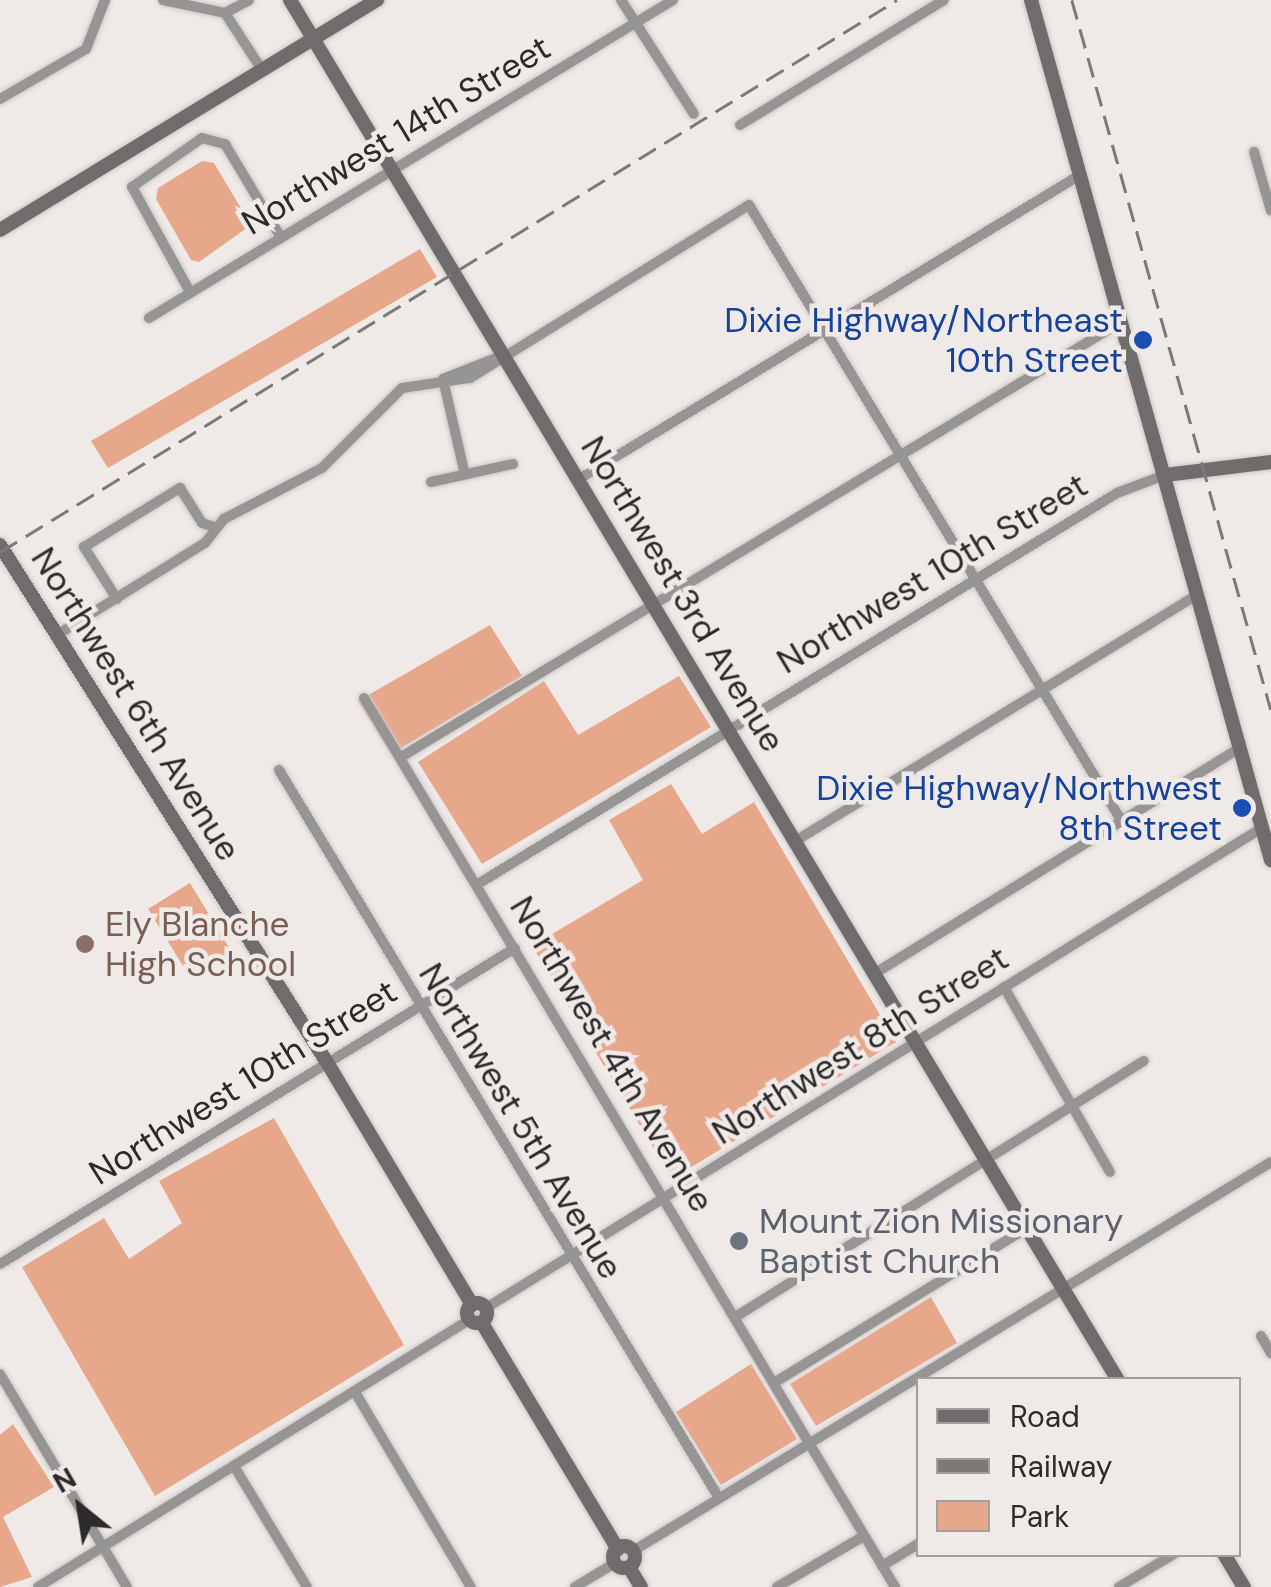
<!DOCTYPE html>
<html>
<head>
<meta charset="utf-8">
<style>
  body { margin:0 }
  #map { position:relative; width:1271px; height:1587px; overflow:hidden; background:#efeae8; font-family:"DM Sans",sans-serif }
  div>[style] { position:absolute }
  .green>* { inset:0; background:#e7a78b }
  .roads { filter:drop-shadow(0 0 2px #ccc8c6) drop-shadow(0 0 2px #ccc8c6) }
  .street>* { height:10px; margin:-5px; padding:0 5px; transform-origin:5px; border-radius:5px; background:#979594 }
  .secondary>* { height:14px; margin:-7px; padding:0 7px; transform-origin:7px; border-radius:7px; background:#6f6c6b }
  .secondary>.ring { margin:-7px; padding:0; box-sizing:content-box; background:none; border:14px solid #6f6c6b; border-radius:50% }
  .rail>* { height:2.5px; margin-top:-1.25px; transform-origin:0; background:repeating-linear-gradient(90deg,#7c7978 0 20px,transparent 0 30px) }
  .dots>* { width:28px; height:28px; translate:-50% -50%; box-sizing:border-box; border:5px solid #efeae8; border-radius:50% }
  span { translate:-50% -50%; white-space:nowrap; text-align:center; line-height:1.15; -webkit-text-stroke:9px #efeae8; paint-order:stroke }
  .street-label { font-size:35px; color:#2d2b2a }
  .transit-label { font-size:35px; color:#164399 }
  .right { translate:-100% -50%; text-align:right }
  .education-label { font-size:35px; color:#785e54 }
  .left { translate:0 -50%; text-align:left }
  .worship-label { font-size:35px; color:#5b616d }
  .legend { position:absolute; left:916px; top:1377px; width:325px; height:180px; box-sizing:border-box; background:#efeae8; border:2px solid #a19e9c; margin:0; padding:12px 18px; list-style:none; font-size:30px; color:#2d2b2a }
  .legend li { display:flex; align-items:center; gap:20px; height:50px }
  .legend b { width:50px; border:2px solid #a19e9c }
  .north { position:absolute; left:30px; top:1457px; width:100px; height:100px; -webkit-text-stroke:8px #efeae8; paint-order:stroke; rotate:330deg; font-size:28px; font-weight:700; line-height:40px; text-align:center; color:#2d2b2a }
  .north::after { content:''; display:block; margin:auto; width:35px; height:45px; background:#2d2b2a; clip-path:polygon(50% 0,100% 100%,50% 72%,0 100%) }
</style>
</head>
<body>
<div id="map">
  <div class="green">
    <i style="clip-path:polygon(202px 161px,214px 163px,251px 225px,199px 262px,191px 260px,156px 199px,158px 188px)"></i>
    <i style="clip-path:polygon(420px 249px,437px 277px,108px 468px,91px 441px)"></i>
    <i style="clip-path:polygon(490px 625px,522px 676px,391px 754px,358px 701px)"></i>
    <i style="clip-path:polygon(679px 676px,711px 727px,482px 864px,418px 762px,544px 681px,578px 735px)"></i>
    <i style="clip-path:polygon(671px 784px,702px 834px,754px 802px,896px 1042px,672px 1179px,532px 946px,643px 880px,609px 820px)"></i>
    <i style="clip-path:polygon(190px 883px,233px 954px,191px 979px,148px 909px)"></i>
    <i style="clip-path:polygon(274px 1118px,404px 1345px,155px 1496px,22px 1267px,104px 1218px,129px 1259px,182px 1223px,159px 1181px)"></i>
    <i style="clip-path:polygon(931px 1297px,957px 1343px,816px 1426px,790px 1384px)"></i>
    <i style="clip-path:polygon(751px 1364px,797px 1439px,721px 1485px,676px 1412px)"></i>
    <i style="clip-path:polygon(13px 1424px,54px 1487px,3px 1517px,32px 1577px,0 1587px,0 1435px)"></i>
  </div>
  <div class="roads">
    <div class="street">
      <i style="left:163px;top:0;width:63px;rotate:11.8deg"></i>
      <i style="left:225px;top:13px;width:27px;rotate:-28deg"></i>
      <i style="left:621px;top:0;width:135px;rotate:57.4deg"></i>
      <i style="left:225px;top:13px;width:68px;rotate:57deg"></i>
      <i style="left:0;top:99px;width:99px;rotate:-30.2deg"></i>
      <i style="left:86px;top:49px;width:53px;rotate:-68.8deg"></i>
      <i style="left:740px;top:125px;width:239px;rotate:-31.5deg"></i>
      <i style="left:1254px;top:152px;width:61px;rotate:73.9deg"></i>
      <i style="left:190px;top:292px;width:120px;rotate:-118.9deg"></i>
      <i style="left:132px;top:187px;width:85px;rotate:-35deg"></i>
      <i style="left:202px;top:138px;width:24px;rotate:15deg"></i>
      <i style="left:225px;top:144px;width:107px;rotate:59.1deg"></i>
      <i style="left:149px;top:318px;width:613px;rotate:-31.25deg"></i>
      <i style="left:443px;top:379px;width:98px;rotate:77.1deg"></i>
      <i style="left:443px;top:379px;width:62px;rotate:-21.6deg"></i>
      <i style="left:579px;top:479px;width:586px;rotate:-31.25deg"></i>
      <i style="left:431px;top:482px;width:84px;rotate:-12.4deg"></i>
      <i style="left:117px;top:599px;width:62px;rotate:-122.4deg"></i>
      <i style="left:84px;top:547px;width:113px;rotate:-31.6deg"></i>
      <i style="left:180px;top:488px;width:41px;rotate:57.8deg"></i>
      <i style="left:202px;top:523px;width:13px;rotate:18deg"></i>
      <i style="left:57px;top:635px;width:174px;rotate:-31.9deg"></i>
      <i style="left:205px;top:543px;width:31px;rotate:-52deg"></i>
      <i style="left:224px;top:519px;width:110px;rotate:-27.5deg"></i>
      <i style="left:322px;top:468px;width:113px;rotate:-45deg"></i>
      <i style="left:402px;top:388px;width:69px;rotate:-8.4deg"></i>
      <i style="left:470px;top:378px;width:328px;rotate:-31.8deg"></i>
      <i style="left:749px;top:205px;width:719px;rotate:58.83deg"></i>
      <i style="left:364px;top:698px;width:1036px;rotate:59.15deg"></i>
      <i style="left:401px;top:757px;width:841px;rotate:-31.14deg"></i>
      <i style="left:279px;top:770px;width:851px;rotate:58.85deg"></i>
      <i style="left:797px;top:840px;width:469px;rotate:-31.5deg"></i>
      <i style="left:478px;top:884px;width:749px;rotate:-31.46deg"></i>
      <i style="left:1117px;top:493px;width:51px;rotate:-20.6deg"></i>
      <i style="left:877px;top:972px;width:427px;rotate:-31.7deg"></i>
      <i style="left:1004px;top:987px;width:213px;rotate:60.2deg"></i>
      <i style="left:0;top:1264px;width:604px;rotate:-31.53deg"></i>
      <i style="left:486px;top:1308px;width:912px;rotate:-31.74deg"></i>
      <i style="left:737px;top:1316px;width:480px;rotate:-32.1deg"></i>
      <i style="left:1261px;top:1336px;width:20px;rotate:60deg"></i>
      <i style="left:0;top:1374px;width:248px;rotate:59.2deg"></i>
      <i style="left:777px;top:1381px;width:293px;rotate:-31.5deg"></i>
      <i style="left:355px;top:1392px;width:227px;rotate:59.3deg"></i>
      <i style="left:234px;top:1466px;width:141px;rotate:58.9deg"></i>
      <i style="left:633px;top:1551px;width:747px;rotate:-31.37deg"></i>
      <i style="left:882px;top:1566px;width:42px;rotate:-31.4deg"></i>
      <i style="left:38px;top:1587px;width:507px;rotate:-31.78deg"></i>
      <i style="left:575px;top:1587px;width:47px;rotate:-31deg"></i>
      <i style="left:777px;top:1587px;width:101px;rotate:-30.4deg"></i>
      <i style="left:1119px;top:1587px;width:64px;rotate:-31deg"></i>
    </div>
    <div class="secondary">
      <i style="left:290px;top:0;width:1609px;rotate:59.04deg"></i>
      <i style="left:1031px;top:0;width:893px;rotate:74.41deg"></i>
      <i style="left:0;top:230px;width:442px;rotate:-31.4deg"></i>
      <i style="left:1165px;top:475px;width:107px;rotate:-7deg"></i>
      <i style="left:0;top:545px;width:614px;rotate:57.71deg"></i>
      <i style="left:328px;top:1064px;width:281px;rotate:59.1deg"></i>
      <i class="ring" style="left:467px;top:1303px;width:6px;height:6px"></i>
      <i style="left:482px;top:1323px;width:264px;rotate:59deg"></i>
      <i class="ring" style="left:613px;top:1546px;width:8px;height:8px"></i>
      <i style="left:1224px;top:1554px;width:39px;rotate:59deg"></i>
      <i style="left:629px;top:1567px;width:23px;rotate:59deg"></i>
    </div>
  </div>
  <div class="rail">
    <i style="left:1072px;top:0;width:737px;rotate:74.34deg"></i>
    <i style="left:0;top:552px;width:1053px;rotate:-31.61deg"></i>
  </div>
  <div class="dots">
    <i style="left:1143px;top:340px;background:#1a4fb4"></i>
    <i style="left:1242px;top:808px;background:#1a4fb4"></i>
    <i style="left:85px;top:944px;background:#8d6e63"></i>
    <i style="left:739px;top:1241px;background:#6b7280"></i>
  </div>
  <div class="street-label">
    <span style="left:396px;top:135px;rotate:-31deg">Northwest 14th Street</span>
    <span style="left:932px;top:573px;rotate:-31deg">Northwest 10th Street</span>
    <span style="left:683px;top:594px;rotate:59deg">Northwest 3rd Avenue</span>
    <span style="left:136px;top:704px;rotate:58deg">Northwest 6th Avenue</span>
    <span style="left:860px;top:1045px;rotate:-32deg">Northwest 8th Street</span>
    <span style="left:612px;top:1054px;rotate:59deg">Northwest 4th Avenue</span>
    <span style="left:243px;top:1082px;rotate:-32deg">Northwest 10th Street</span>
    <span style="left:521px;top:1121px;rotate:59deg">Northwest 5th Avenue</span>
  </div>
  <div class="transit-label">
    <span class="right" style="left:1123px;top:340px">Dixie Highway/Northeast<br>10th Street</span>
    <span class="right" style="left:1222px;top:808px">Dixie Highway/Northwest<br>8th Street</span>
  </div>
  <div class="education-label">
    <span class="left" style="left:105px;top:944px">Ely Blanche<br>High School</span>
  </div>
  <div class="worship-label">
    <span class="left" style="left:759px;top:1241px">Mount Zion Missionary<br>Baptist Church</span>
  </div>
  <ul class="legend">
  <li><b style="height:12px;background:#6f6c6b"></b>Road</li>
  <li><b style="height:12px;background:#7c7978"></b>Railway</li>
  <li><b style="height:28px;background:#e7a78b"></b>Park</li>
  </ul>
  <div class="north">N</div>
</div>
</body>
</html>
